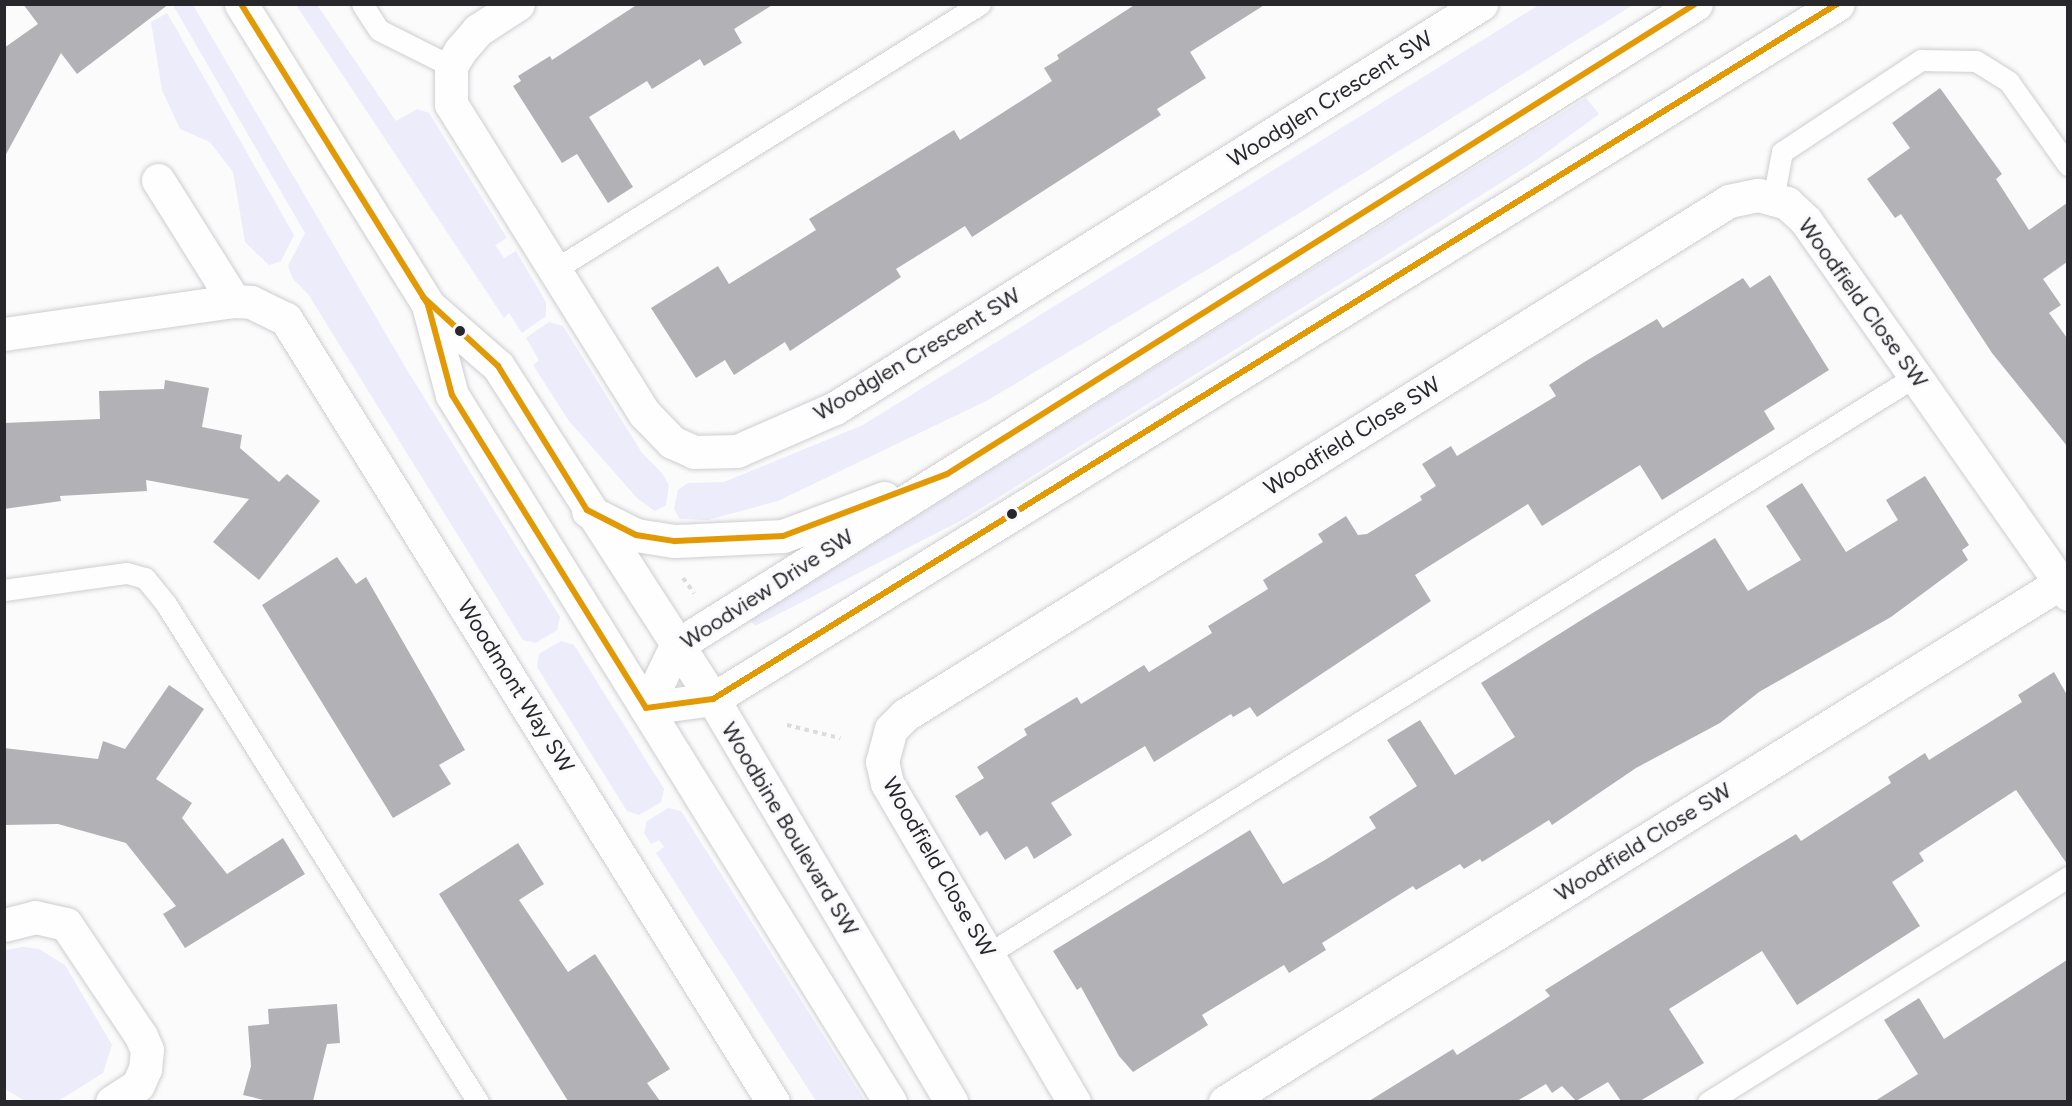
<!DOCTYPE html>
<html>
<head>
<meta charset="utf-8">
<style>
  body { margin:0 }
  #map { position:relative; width:2072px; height:1106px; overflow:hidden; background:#fbfbfc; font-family:Figtree,sans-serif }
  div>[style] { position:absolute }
  .green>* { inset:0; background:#ececfa }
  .building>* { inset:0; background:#b2b2b6 }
  .path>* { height:4px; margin-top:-2px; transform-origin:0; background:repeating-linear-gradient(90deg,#dcdcdc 0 4.5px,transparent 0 9px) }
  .roads { filter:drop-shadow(0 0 2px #ceced1) drop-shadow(0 0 2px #ceced1) }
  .lane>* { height:21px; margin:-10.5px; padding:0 10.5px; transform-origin:10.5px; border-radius:10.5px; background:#fefeff }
  .street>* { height:33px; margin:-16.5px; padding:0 16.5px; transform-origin:16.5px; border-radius:16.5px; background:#fefeff }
  .secondary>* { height:33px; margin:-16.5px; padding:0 16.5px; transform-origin:16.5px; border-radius:16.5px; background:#fefeff }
  .bus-1>* { height:6px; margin:-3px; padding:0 3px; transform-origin:3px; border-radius:3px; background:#e29904 }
  .dots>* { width:16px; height:16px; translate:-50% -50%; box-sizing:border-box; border:3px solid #fafafd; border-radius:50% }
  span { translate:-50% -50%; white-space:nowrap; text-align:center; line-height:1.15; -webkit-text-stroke:6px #fafafd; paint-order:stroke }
  .street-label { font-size:22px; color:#27272c }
  .frame { position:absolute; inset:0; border:6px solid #27272c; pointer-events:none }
</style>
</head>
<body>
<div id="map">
  <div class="green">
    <i style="clip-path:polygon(173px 5px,193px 5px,407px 370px,560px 617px,557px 630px,536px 643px,523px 640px,308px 294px,293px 279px,288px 266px,305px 233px)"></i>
    <i style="clip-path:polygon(296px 5px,317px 5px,396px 121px,417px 109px,429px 113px,507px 238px,495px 245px,504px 258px,516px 251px,546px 302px,546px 316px,522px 333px,509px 313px,504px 318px)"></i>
    <i style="clip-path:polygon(1539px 5px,1633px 5px,1240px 250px,988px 400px,778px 501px,708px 520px,680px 519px,674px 509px,678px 490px,688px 483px,724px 482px,863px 425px)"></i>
    <i style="clip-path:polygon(167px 13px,294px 235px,281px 261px,269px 265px,245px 242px,233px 172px,210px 142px,180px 129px,162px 90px,151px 22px)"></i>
    <i style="clip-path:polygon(1586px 98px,1599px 114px,1535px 161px,1390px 253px,962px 520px,755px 626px,750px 620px)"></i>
    <i style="clip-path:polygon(549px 322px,563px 326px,642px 453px,661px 472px,669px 485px,666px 505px,655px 511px,637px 498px,569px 421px,533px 365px,539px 360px,526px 338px)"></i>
    <i style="clip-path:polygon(561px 641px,574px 645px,664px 789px,661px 802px,639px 815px,627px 811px,537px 667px,539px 654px)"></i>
    <i style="clip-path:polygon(668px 808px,681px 811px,865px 1101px,816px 1101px,656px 853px,664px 847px,659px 840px,651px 844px,644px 833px,647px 821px)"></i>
    <i style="clip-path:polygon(23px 947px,39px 949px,65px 965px,112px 1045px,103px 1073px,58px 1101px,25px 1101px,5px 1089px,5px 950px)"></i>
  </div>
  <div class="building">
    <i style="clip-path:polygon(23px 4px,169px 4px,77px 74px,61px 53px,4px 158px,4px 48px,38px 24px)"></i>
    <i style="clip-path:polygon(638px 4px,774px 4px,734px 29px,742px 43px,704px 66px,700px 59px,652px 89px,647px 81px,589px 117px,633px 187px,608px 203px,577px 154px,562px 163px,513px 86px,521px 81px,518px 76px,550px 56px,552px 60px)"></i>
    <i style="clip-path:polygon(1136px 4px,1266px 4px,1190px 52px,1206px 78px,1157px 109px,1161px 115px,972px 237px,965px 226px,896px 269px,901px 277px,790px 351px,785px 342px,734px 375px,725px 360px,696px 378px,651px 308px,718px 266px,729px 284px,816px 230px,809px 219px,871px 181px,954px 130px,960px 140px,1010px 108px,1052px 81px,1044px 68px,1059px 59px,1057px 55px)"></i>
    <i style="clip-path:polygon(1940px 88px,2002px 174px,1996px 179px,2029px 230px,2067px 203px,2067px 262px,2043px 279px,2061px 305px,2049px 313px,2067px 338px,2067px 446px,1992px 353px,1901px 214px,1895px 218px,1867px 179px,1910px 148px,1892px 123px)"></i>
    <i style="clip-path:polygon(1770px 275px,1829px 370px,1764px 411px,1775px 429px,1662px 500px,1640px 465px,1542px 526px,1528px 504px,1415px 575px,1431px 601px,1257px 717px,1250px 707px,1233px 717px,1231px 714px,1154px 762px,1145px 746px,1051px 803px,1072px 835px,1034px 859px,1027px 846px,1005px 860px,987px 831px,980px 836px,955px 796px,984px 778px,977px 767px,1027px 735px,1024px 729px,1077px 697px,1081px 704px,1144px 665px,1149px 672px,1212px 633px,1208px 626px,1268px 589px,1263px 580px,1323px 542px,1318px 534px,1346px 516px,1358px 535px,1367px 534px,1422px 500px,1420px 496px,1436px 486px,1422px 464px,1451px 446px,1457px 456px,1556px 396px,1549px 385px,1586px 361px,1657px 319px,1663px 328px,1743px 278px,1750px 288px)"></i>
    <i style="clip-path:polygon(165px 380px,209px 388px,202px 427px,242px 435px,240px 448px,279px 482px,287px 474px,320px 501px,259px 580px,213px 542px,249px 499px,146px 480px,147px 491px,60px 496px,61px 501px,4px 509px,4px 423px,100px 419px,99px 391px,164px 389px)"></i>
    <i style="clip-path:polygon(1925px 476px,1969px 545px,1962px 550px,1968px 560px,1891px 617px,1759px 692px,1720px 723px,1636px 768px,1552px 825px,1549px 820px,1482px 862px,1480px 859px,1464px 869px,1460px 864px,1416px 890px,1413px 886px,1322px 943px,1326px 950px,1289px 973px,1284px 965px,1202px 1015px,1208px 1025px,1133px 1072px,1119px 1056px,1081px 987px,1077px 990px,1053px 951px,1250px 830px,1283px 884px,1325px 860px,1376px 828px,1369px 817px,1417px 786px,1387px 740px,1420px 720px,1455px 775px,1515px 737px,1481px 683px,1591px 614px,1715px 538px,1748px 591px,1801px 560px,1766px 506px,1802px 483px,1846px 552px,1898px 520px,1886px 500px)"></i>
    <i style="clip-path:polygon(337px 557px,356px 584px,366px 577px,465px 750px,439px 765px,451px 784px,393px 818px,262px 605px)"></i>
    <i style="clip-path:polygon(2054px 672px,2067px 695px,2067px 864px,2016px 790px,1919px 853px,1924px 861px,1892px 882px,1920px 926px,1797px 1005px,1762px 951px,1669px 1009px,1704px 1063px,1640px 1101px,1621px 1101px,1608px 1082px,1576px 1101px,1562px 1086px,1552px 1093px,1546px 1084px,1517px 1101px,1369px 1101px,1453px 1049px,1457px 1055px,1508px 1023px,1550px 996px,1545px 990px,1753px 860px,1796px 834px,1801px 841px,1891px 783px,1888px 777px,1925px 753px,1929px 760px,2022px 702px,2018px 695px)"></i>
    <i style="clip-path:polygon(169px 685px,204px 709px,156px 779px,192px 803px,182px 818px,227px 874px,283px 838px,305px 874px,185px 948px,163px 914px,176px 906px,126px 843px,58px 824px,4px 825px,4px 748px,98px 759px,103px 741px,125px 749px)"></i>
    <i style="clip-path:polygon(518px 843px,544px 884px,519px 900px,568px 972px,595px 954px,670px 1069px,647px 1083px,660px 1101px,568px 1101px,439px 894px)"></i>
    <i style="clip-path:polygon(2067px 960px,2067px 1101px,1875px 1101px,1918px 1074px,1884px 1020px,1919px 998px,1944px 1039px)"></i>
    <i style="clip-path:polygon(337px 1004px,340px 1043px,327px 1044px,313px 1101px,268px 1101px,243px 1095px,251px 1066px,248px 1026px,269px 1024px,268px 1009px)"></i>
  </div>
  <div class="path">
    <i style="left:683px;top:578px;width:19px;rotate:54deg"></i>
    <i style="left:787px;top:725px;width:55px;rotate:13.8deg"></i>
  </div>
  <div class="roads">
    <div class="lane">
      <i style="left:362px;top:4px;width:31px;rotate:57deg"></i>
      <i style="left:379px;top:30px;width:80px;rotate:26.6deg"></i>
      <i style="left:1773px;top:199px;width:48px;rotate:-79.2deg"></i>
      <i style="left:1782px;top:152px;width:167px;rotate:-33.5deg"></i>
      <i style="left:1921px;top:60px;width:55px;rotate:1deg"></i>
      <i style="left:1976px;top:61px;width:39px;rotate:32deg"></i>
      <i style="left:2009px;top:82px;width:102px;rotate:54.6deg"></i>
      <i style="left:554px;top:270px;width:502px;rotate:-31.98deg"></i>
      <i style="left:4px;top:590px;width:124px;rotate:-7.9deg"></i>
      <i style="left:127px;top:573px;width:19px;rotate:16deg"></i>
      <i style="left:145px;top:578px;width:33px;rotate:51deg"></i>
      <i style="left:166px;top:604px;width:588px;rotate:57.93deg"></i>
      <i style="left:988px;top:954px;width:1095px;rotate:-31.93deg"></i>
      <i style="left:1708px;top:1102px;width:425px;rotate:-32deg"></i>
    </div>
    <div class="street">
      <i style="left:518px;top:4px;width:48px;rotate:147deg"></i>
      <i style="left:478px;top:30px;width:28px;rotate:131deg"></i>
      <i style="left:460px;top:51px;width:17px;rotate:121deg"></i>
      <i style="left:451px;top:66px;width:38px;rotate:90deg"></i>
      <i style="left:451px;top:104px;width:366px;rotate:58deg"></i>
      <i style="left:645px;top:414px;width:39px;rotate:46deg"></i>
      <i style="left:672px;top:442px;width:24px;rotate:24deg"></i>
      <i style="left:694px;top:452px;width:43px;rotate:-1.3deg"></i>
      <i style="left:737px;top:451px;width:107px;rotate:-23.7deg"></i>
      <i style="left:835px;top:408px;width:762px;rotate:-32.02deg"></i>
      <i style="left:158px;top:180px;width:143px;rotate:57.9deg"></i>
      <i style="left:4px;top:334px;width:232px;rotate:-8.2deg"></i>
      <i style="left:234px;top:301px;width:17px;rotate:3deg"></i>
      <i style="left:251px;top:302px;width:39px;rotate:26deg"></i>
      <i style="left:286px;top:319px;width:922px;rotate:58.12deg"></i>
      <i style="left:4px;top:925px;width:32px;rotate:-14deg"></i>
      <i style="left:35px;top:917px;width:32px;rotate:13deg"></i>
      <i style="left:66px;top:924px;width:135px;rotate:56.2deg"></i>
      <i style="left:141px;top:1036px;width:15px;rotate:67deg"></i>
      <i style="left:147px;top:1050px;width:19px;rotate:96deg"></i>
      <i style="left:145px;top:1069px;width:17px;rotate:114deg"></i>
      <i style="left:138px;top:1085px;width:31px;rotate:147deg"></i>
      <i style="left:1074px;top:1102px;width:370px;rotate:-120.4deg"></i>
      <i style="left:887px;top:783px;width:22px;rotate:-103deg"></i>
      <i style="left:882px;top:762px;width:34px;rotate:-75deg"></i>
      <i style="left:891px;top:729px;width:20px;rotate:-45deg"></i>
      <i style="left:905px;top:715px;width:971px;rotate:-31.96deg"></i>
      <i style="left:1729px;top:201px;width:30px;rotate:-12deg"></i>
      <i style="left:1758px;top:195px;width:16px;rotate:15deg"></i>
      <i style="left:1773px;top:199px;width:15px;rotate:16deg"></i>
      <i style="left:1787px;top:203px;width:26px;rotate:43deg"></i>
      <i style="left:1806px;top:221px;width:456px;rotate:54.9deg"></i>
      <i style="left:1225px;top:1102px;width:983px;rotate:-31.86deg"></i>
    </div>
    <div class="secondary">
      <i style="left:241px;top:4px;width:354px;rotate:58.1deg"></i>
      <i style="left:428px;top:305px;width:93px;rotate:41.1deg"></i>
      <i style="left:498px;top:366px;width:396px;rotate:57.2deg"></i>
      <i style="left:713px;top:699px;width:468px;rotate:59.4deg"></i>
      <i style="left:428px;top:305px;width:93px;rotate:75.1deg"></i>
      <i style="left:452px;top:395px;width:832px;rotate:58.22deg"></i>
      <i style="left:588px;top:511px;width:54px;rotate:26.6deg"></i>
      <i style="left:636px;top:535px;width:39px;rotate:9deg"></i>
      <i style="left:675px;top:541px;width:108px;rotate:-2.7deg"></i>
      <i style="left:783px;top:536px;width:108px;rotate:-20.6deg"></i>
      <i style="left:646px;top:708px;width:68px;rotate:-7.7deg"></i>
      <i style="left:713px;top:699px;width:1322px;rotate:-31.71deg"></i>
      <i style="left:646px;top:708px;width:69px;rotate:-64.2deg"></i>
      <i style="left:676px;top:646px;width:1205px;rotate:-32.19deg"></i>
    </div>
  </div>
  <div class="bus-1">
    <i style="left:241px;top:4px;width:354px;rotate:58.1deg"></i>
    <i style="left:428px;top:305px;width:93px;rotate:75.1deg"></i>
    <i style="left:452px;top:395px;width:368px;rotate:58.2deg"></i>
    <i style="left:646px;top:708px;width:68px;rotate:-7.7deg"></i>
    <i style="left:713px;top:699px;width:1322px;rotate:-31.73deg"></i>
    <i style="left:423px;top:297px;width:102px;rotate:42.6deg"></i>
    <i style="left:498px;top:366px;width:169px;rotate:58.3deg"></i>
    <i style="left:587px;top:510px;width:55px;rotate:27deg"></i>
    <i style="left:636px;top:535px;width:39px;rotate:9deg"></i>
    <i style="left:675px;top:541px;width:108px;rotate:-2.7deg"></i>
    <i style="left:783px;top:536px;width:175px;rotate:-20.7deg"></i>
    <i style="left:947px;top:474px;width:883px;rotate:-32.14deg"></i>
  </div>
  <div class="dots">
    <i style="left:460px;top:331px;background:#27272c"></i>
    <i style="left:1012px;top:514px;background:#27272c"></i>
  </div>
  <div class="street-label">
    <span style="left:1330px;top:99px;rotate:-32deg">Woodglen Crescent SW</span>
    <span style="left:1863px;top:303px;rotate:54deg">Woodfield Close SW</span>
    <span style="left:917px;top:354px;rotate:-31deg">Woodglen Crescent SW</span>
    <span style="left:1352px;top:436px;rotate:-32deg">Woodfield Close SW</span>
    <span style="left:767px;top:589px;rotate:-33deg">Woodview Drive SW</span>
    <span style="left:516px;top:686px;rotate:58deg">Woodmont Way SW</span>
    <span style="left:790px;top:829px;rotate:59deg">Woodbine Boulevard SW</span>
    <span style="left:1643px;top:842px;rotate:-32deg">Woodfield Close SW</span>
    <span style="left:939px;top:867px;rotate:60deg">Woodfield Close SW</span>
  </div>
  <div class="frame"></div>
</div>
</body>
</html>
